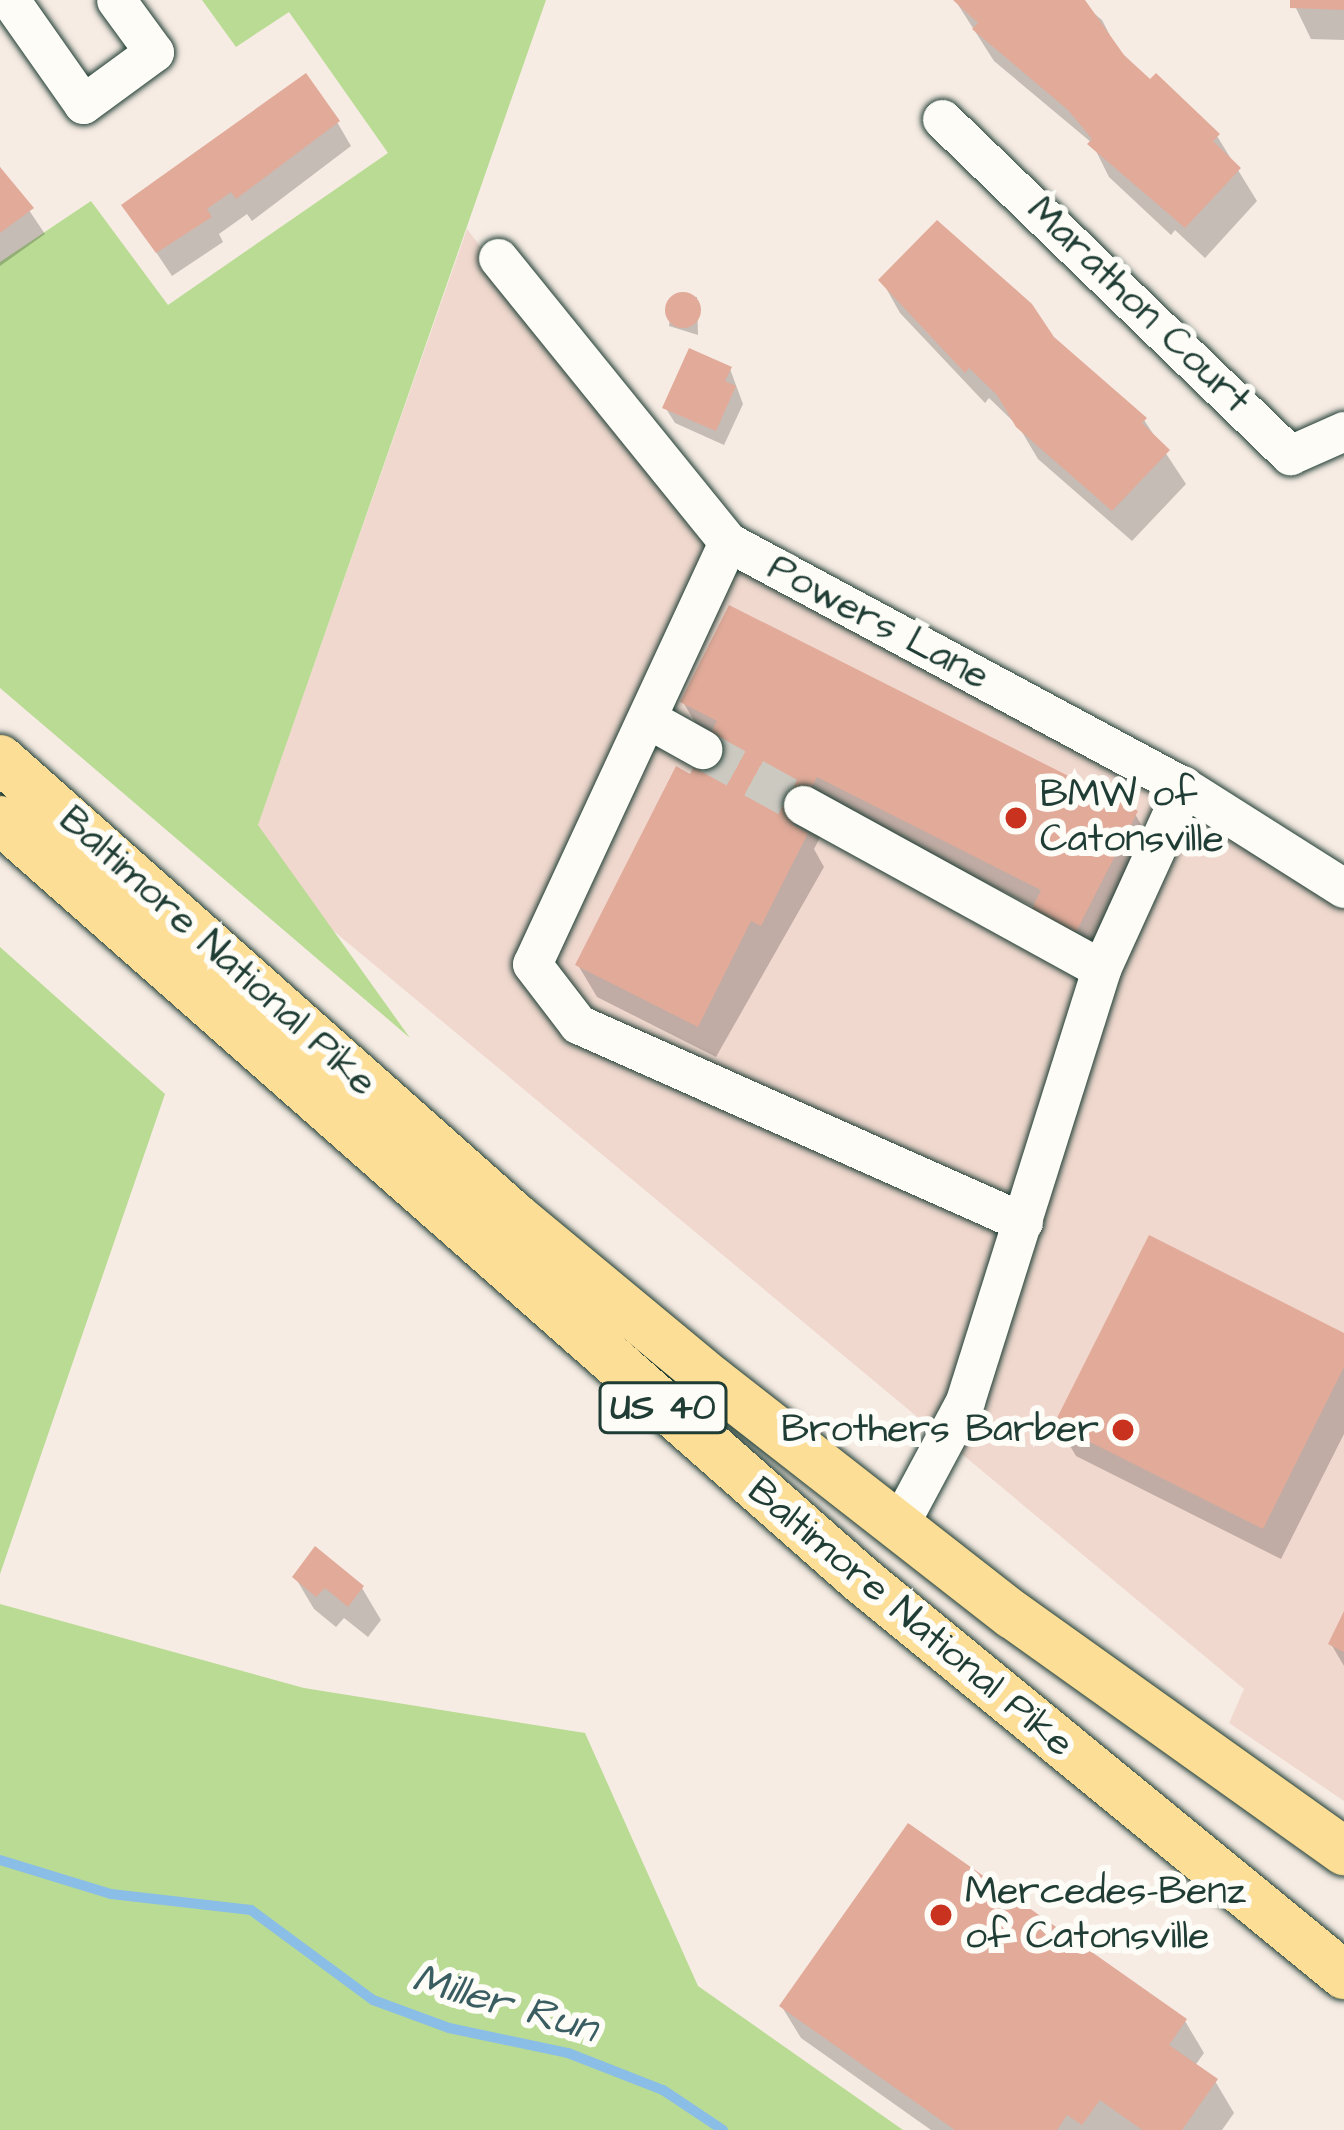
<!DOCTYPE html>
<html>
<head>
<meta charset="utf-8">
<style>
  body { margin:0 }
  #map { position:relative; width:1344px; height:2130px; overflow:hidden; background:#f7ece4; font-family:"Architects Daughter",sans-serif }
  div>[style] { position:absolute }
  .built>* { inset:0; background:#f0d8ce }
  .green>* { inset:0; background:#b9db94 }
  .shadow>* { inset:0; background:#0003 }
  .stream>* { height:10px; margin:-5px; padding:0 5px; transform-origin:5px; border-radius:5px; background:#8abee7 }
  .building>* { inset:0; background:#e1aa99 }
  .round { border-radius:50% }
  .minor-tunnel>* { height:39px; margin-top:-19.5px; transform-origin:0; background:repeating-linear-gradient(90deg,#ccc9c1 0 39px,transparent 0 59px) }
  .roads { filter:drop-shadow(0 0 3px #1f3d34) drop-shadow(0 0 3px #1f3d34) }
  .minor>* { height:39px; margin:-19.5px; padding:0 19.5px; transform-origin:19.5px; border-radius:19.5px; background:#fdfcf7 }
  .major>* { height:48px; margin:-24px; padding:0 24px; transform-origin:24px; border-radius:24px; background:#fdde96 }
  .dots>* { width:33px; height:33px; translate:-50% -50%; box-sizing:border-box; border:6px solid #fdfcf7; border-radius:50% }
  span { translate:-50% -50%; white-space:nowrap; text-align:center; line-height:1.15; -webkit-text-stroke:12px #fdfcf7; paint-order:stroke }
  .shield-label span { padding:3px 9px; background:#fdfcf7; border:3px solid; border-radius:9px; -webkit-text-stroke-width:0 }
  .shield-label { font-size:36px; color:#1f3d34; font-weight:700 }
  .street-label { font-size:39px; color:#1f3d34 }
  .poi-label { font-size:39px; color:#1f3d34 }
  .left { translate:0 -50%; text-align:left }
  .right { translate:-100% -50%; text-align:right }
  .water-label { font-size:42px; color:#3a5d61; font-style:italic }
</style>
</head>
<body>
<div id="map">
  <div class="built">
    <i style="clip-path:polygon(467px 229px,672px 497px,1158px 782px,1344px 902px,1344px 1801px,1229px 1723px,1244px 1689px,246px 858px)"></i>
  </div>
  <div class="green">
    <i style="clip-path:polygon(202px 0,546px 0,258px 825px,410px 1038px,0 688px,0 262px,91px 201px,168px 305px,388px 153px,289px 12px,236px 47px)"></i>
    <i style="clip-path:polygon(0 947px,165px 1094px,0 1574px)"></i>
    <i style="clip-path:polygon(0 1604px,304px 1688px,585px 1733px,698px 1986px,903px 2130px,0 2130px)"></i>
  </div>
  <div class="shadow">
    <i style="clip-path:polygon(955px 0,1078px 0,1102px 20px,1119px 53px,1217px 136px,1257px 201px,1205px 258px,1175px 230px,1171px 235px,1109px 177px,1092px 143px,994px 61px)"></i>
    <i style="clip-path:polygon(1292px 0,1344px 0,1344px 40px,1311px 39px)"></i>
    <i style="clip-path:polygon(337px 122px,351px 146px,252px 221px,247px 214px,219px 234px,223px 242px,172px 276px,125px 206px)"></i>
    <i style="clip-path:polygon(0 167px,45px 234px,0 266px)"></i>
    <i style="clip-path:polygon(882px 281px,1052px 339px,1144px 420px,1186px 484px,1132px 541px,1038px 459px,1019px 427px,989px 398px,985px 403px,900px 313px)"></i>
    <i style="clip-path:polygon(673px 295px,697px 297px,698px 335px,669px 326px)"></i>
    <i style="clip-path:polygon(730px 369px,743px 404px,724px 445px,675px 423px,665px 407px)"></i>
    <i style="clip-path:polygon(683px 702px,1135px 814px,1154px 846px,1095px 962px,1053px 941px,1034px 907px,836px 807px,814px 849px,824px 867px,716px 1057px,597px 997px,578px 965px,691px 778px,702px 734px)"></i>
    <i style="clip-path:polygon(1344px 1337px,1344px 1434px,1281px 1559px,1076px 1456px,1057px 1424px)"></i>
    <i style="clip-path:polygon(315px 1550px,362px 1588px,381px 1620px,368px 1637px,344px 1618px,336px 1627px,314px 1609px,295px 1577px)"></i>
    <i style="clip-path:polygon(1344px 1618px,1344px 1666px,1331px 1644px)"></i>
    <i style="clip-path:polygon(782px 2007px,1185px 2021px,1204px 2053px,1194px 2067px,1215px 2081px,1234px 2113px,1222px 2130px,931px 2130px,801px 2038px)"></i>
  </div>
  <div class="stream">
    <i style="left:0;top:1860px;width:116px;rotate:17deg"></i>
    <i style="left:111px;top:1894px;width:141px;rotate:6.5deg"></i>
    <i style="left:251px;top:1910px;width:152px;rotate:36.4deg"></i>
    <i style="left:373px;top:2000px;width:81px;rotate:20.2deg"></i>
    <i style="left:449px;top:2028px;width:122px;rotate:11.9deg"></i>
    <i style="left:568px;top:2053px;width:102px;rotate:21.3deg"></i>
    <i style="left:663px;top:2090px;width:72px;rotate:33.7deg"></i>
  </div>
  <div class="building">
    <i style="clip-path:polygon(953px 0,1085px 0,1124px 55px,1150px 79px,1156px 73px,1220px 134px,1213px 141px,1241px 168px,1185px 228px,1087px 144px,1092px 139px,1068px 110px,972px 29px,978px 23px)"></i>
    <i style="clip-path:polygon(1290px 0,1344px 0,1344px 10px,1290px 8px)"></i>
    <i style="clip-path:polygon(306px 73px,340px 121px,236px 199px,231px 192px,207px 209px,212px 217px,156px 253px,121px 205px)"></i>
    <i style="clip-path:polygon(0 167px,34px 208px,0 233px)"></i>
    <i style="clip-path:polygon(937px 220px,1032px 304px,1054px 337px,1147px 418px,1142px 423px,1170px 450px,1112px 511px,1016px 427px,997px 395px,969px 368px,965px 373px,878px 280px)"></i>
    <i class="round" style="left:665px;top:292px;width:36px;height:36px"></i>
    <i style="clip-path:polygon(689px 348px,732px 367px,725px 381px,736px 386px,716px 431px,662px 408px)"></i>
    <i style="clip-path:polygon(729px 605px,1138px 811px,1076px 932px,1032px 909px,1041px 890px,817px 777px,793px 825px,808px 833px,761px 926px,751px 921px,698px 1027px,575px 965px,676px 766px,690px 774px,717px 721px,680px 702px)"></i>
    <i style="clip-path:polygon(1149px 1235px,1344px 1333px,1344px 1367px,1263px 1529px,1054px 1424px)"></i>
    <i style="clip-path:polygon(315px 1546px,364px 1586px,348px 1607px,325px 1588px,316px 1597px,292px 1577px)"></i>
    <i style="clip-path:polygon(1344px 1611px,1344px 1652px,1328px 1644px)"></i>
    <i style="clip-path:polygon(908px 1823px,1187px 2019px,1169px 2045px,1218px 2079px,1182px 2130px,1142px 2130px,1100px 2100px,1082px 2125px,1067px 2115px,1057px 2130px,955px 2130px,779px 2006px)"></i>
  </div>
  <div class="minor-tunnel">
    <i style="left:702px;top:749px;width:115px;rotate:29deg"></i>
  </div>
  <div class="roads">
    <div class="minor">
      <i style="left:10px;top:0;width:127px;rotate:54.9deg"></i>
      <i style="left:83px;top:104px;width:88px;rotate:-36.2deg"></i>
      <i style="left:154px;top:52px;width:64px;rotate:-126.2deg"></i>
      <i style="left:942px;top:119px;width:484px;rotate:44deg"></i>
      <i style="left:1290px;top:455px;width:59px;rotate:-24deg"></i>
      <i style="left:498px;top:258px;width:365px;rotate:51deg"></i>
      <i style="left:728px;top:542px;width:518px;rotate:28.25deg"></i>
      <i style="left:1184px;top:787px;width:189px;rotate:32.3deg"></i>
      <i style="left:728px;top:542px;width:465px;rotate:114.9deg"></i>
      <i style="left:532px;top:964px;width:76px;rotate:52.5deg"></i>
      <i style="left:578px;top:1024px;width:487px;rotate:24deg"></i>
      <i style="left:650px;top:720px;width:60px;rotate:29.1deg"></i>
      <i style="left:803px;top:805px;width:340px;rotate:28.8deg"></i>
      <i style="left:897px;top:1528px;width:144px;rotate:-61.8deg"></i>
      <i style="left:965px;top:1401px;width:453px;rotate:-72.5deg"></i>
      <i style="left:1101px;top:969px;width:200px;rotate:-65.5deg"></i>
    </div>
    <div class="major">
      <i style="left:0;top:759px;width:688px;rotate:41.64deg"></i>
      <i style="left:514px;top:1216px;width:259px;rotate:39.7deg"></i>
      <i style="left:713px;top:1381px;width:380px;rotate:38deg"></i>
      <i style="left:1013px;top:1615px;width:407px;rotate:35.5deg"></i>
      <i style="left:0;top:820px;width:1151px;rotate:41.41deg"></i>
      <i style="left:863px;top:1581px;width:622px;rotate:39.32deg"></i>
    </div>
  </div>
  <div class="dots">
    <i style="left:1016px;top:818px;background:#c8321e"></i>
    <i style="left:1123px;top:1430px;background:#c8321e"></i>
    <i style="left:941px;top:1915px;background:#c8321e"></i>
  </div>
  <div class="shield-label">
    <span style="left:663px;top:1408px">US 40</span>
  </div>
  <div class="street-label">
    <span style="left:1138px;top:306px;rotate:44deg">Marathon Court</span>
    <span style="left:878px;top:623px;rotate:28deg">Powers Lane</span>
    <span style="left:217px;top:952px;rotate:42deg">Baltimore National Pike</span>
    <span style="left:910px;top:1618px;rotate:40deg">Baltimore National Pike</span>
  </div>
  <div class="poi-label">
    <span class="left" style="left:1040px;top:818px">BMW of<br>Catonsville</span>
    <span class="right" style="left:1099px;top:1430px">Brothers Barber</span>
    <span class="left" style="left:965px;top:1915px">Mercedes-Benz<br>of Catonsville</span>
  </div>
  <div class="water-label">
    <span style="left:505px;top:2004px;rotate:16deg">Miller Run</span>
  </div>
</div>
</body>
</html>
